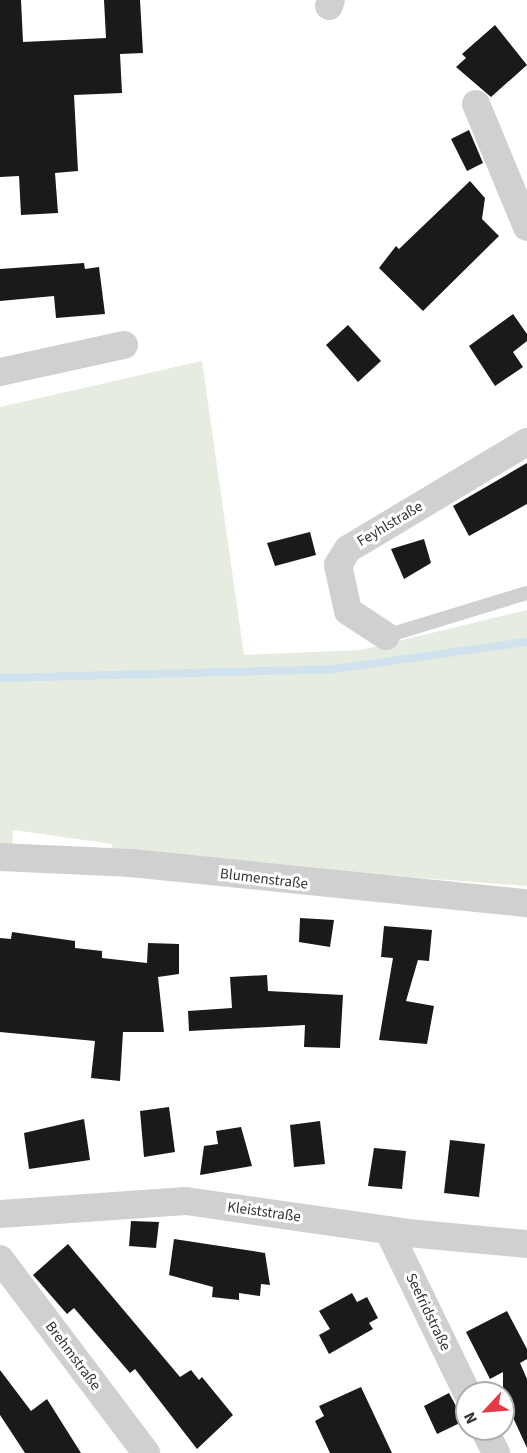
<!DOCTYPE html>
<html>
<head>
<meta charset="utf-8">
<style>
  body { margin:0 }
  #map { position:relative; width:527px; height:1453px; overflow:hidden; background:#fff; font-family:"Source Sans 3",sans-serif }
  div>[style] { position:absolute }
  .green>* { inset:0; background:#e6ecdf }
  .stream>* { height:8px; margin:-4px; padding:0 4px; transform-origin:4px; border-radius:4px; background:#cfe2ee }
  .building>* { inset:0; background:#1a1a1a }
  .lane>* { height:14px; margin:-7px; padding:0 7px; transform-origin:7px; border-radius:7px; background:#d0d0d0 }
  .street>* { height:28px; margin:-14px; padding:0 14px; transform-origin:14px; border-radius:14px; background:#d0d0d0 }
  span { translate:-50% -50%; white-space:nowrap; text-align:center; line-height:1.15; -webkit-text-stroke:6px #fff; paint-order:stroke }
  .street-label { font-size:15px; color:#333 }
  .north { position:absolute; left:455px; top:1381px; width:60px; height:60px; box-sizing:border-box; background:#fff; border:2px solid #adadad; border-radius:50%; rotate:244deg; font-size:16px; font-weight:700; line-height:24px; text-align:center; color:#333 }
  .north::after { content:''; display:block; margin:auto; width:21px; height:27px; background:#e63946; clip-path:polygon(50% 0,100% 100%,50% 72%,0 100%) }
</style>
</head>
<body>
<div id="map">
  <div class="green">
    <i style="clip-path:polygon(202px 361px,244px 655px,361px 650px,527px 610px,527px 886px,108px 854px,113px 844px,13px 830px,12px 851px,0 850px,0 407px)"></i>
  </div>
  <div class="stream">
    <i style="left:0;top:678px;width:334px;rotate:-1.5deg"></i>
    <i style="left:334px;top:669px;width:195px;rotate:-8deg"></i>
  </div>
  <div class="building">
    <i style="clip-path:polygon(0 0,21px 0,23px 42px,106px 38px,104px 0,140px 0,143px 53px,120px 54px,122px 93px,74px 95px,78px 171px,55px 173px,58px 213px,21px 215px,19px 176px,0 177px)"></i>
    <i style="clip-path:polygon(495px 25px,527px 65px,491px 97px,456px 67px,466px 58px,462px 54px)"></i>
    <i style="clip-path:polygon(469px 130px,483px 163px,467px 171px,451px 139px)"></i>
    <i style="clip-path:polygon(470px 181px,485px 198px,482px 219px,499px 236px,423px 311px,379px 268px,396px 246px,399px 249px)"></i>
    <i style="clip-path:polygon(84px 263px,85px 269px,99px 267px,105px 314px,56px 318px,54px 296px,0 301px,0 269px)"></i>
    <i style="clip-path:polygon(513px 314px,527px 334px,527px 341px,513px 352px,523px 367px,495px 386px,469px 346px)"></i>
    <i style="clip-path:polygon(348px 325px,381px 361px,358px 382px,326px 345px)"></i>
    <i style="clip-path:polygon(527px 463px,527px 504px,469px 536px,453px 506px)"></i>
    <i style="clip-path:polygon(310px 532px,316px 555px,275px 566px,267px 543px)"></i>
    <i style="clip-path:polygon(424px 539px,431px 563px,404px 579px,391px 549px)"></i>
    <i style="clip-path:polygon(300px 918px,334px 920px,330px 947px,299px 942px)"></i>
    <i style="clip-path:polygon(384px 926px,432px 930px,429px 961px,418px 960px,406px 1001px,434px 1006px,427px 1044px,379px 1040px,393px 958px,381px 957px)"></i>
    <i style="clip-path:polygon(12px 932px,75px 941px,75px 948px,102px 951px,102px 958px,147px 963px,148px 943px,179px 944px,179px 974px,158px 977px,164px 1032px,123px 1032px,120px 1081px,91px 1078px,95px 1041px,0 1032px,0 938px,11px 939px)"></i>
    <i style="clip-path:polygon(267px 975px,268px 991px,343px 995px,340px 1048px,304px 1047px,305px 1025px,189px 1031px,188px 1011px,232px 1008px,230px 977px)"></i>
    <i style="clip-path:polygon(169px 1107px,175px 1152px,144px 1157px,140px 1111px)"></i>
    <i style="clip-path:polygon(84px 1119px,90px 1160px,29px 1169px,24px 1133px)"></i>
    <i style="clip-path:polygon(320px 1121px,325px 1164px,294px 1167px,290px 1125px)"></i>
    <i style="clip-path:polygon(241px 1127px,252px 1166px,200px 1175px,204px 1146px,218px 1144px,216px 1131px)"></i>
    <i style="clip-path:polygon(450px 1140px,485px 1144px,479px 1197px,444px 1193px)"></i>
    <i style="clip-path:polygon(374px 1148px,406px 1151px,402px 1189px,368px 1186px)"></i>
    <i style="clip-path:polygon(131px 1221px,159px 1222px,156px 1248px,129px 1246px)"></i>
    <i style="clip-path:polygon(174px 1239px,265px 1253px,270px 1285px,261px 1284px,260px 1296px,239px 1293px,239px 1300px,212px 1297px,213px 1287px,169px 1275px)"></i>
    <i style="clip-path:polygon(68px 1244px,180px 1377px,191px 1370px,199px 1380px,202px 1377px,233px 1415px,197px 1449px,135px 1369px,130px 1373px,74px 1308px,67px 1314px,33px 1275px)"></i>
    <i style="clip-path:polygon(352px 1293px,357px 1302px,367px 1297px,378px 1318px,369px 1323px,373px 1329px,329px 1354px,319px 1335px,330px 1329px,319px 1311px)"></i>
    <i style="clip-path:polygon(507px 1311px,527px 1349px,527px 1359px,520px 1363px,527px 1379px,527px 1448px,510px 1411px,503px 1414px,503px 1372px,490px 1379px,466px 1332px)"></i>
    <i style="clip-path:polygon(0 1370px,31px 1411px,47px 1399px,81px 1453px,25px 1453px,0 1415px)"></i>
    <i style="clip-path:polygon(361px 1387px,392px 1453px,330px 1453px,315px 1421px,324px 1416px,319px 1406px)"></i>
    <i style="clip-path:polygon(449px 1393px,464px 1421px,437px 1434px,424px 1406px)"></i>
  </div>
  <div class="lane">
    <i style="left:386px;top:636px;width:147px;rotate:-17deg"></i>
  </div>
  <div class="street">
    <i style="left:329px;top:6px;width:6px;rotate:-72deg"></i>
    <i style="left:476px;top:104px;width:133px;rotate:67.5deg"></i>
    <i style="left:0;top:372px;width:127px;rotate:-12.3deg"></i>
    <i style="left:386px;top:636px;width:45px;rotate:-146.7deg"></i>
    <i style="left:348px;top:611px;width:47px;rotate:-102.3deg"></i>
    <i style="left:338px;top:565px;width:19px;rotate:-58deg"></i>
    <i style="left:348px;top:549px;width:209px;rotate:-30.9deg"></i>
    <i style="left:0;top:857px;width:131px;rotate:2.6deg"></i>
    <i style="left:131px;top:863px;width:398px;rotate:5.8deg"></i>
    <i style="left:0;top:1214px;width:186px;rotate:-4deg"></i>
    <i style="left:186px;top:1201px;width:224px;rotate:8.2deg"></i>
    <i style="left:408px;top:1233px;width:120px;rotate:5.3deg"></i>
    <i style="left:388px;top:1230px;width:181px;rotate:64.1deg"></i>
    <i style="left:0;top:1259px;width:243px;rotate:53deg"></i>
    <i style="left:484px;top:1429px;width:27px;rotate:63deg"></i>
  </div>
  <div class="street-label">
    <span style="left:390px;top:524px;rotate:-31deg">Feyhlstraße</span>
    <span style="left:264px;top:879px;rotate:7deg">Blumenstraße</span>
    <span style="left:264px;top:1212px;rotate:8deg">Kleiststraße</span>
    <span style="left:428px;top:1312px;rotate:64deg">Seefridstraße</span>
    <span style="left:73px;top:1356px;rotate:53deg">Brehmstraße</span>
  </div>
  <div class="north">N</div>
</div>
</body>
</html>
